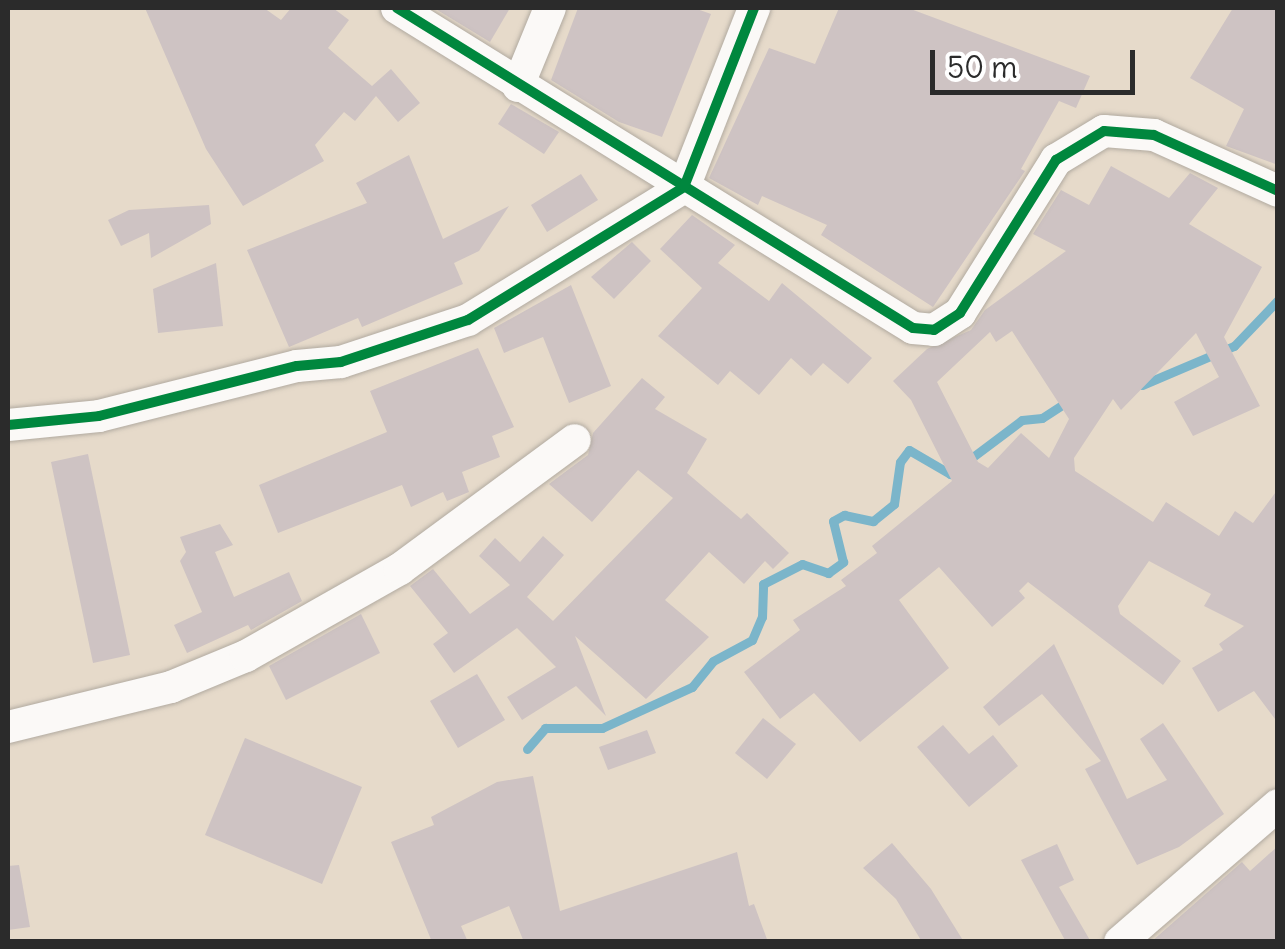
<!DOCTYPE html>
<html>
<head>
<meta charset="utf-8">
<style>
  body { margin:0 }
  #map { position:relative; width:1285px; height:949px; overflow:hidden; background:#e6daca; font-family:Delius,sans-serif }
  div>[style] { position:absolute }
  .stream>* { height:9px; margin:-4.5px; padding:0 4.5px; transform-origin:4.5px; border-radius:4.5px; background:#7bb5ca }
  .building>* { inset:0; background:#cec3c3 }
  .roads { filter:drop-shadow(0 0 2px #b1aaa0) drop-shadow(0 0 2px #b1aaa0) }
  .street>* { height:32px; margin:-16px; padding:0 16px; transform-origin:16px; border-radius:16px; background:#fbf9f7 }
  .cycleway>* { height:10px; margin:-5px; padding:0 5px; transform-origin:5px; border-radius:5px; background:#00873e }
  span { translate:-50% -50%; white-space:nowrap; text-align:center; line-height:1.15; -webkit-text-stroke:8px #fff; paint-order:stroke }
  .frame { position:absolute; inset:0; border:10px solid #2b2b2b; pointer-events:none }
  .scale { position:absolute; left:930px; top:50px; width:205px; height:45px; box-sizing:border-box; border:5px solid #2b2b2b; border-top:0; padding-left:12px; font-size:30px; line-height:35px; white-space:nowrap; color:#2b2b2b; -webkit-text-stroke:8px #fff; paint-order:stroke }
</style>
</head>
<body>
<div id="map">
  <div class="stream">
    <i style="left:1142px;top:385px;width:100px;rotate:-23deg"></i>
    <i style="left:1234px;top:346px;width:64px;rotate:-46.3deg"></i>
    <i style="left:527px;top:749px;width:28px;rotate:-49deg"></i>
    <i style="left:545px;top:728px;width:57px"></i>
    <i style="left:602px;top:728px;width:99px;rotate:-24.5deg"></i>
    <i style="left:692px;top:687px;width:33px;rotate:-51deg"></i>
    <i style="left:713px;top:661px;width:44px;rotate:-28.3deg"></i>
    <i style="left:752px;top:640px;width:25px;rotate:-67deg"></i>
    <i style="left:762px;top:617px;width:33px;rotate:-88deg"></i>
    <i style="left:763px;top:584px;width:44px;rotate:-27.1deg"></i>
    <i style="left:802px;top:564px;width:28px;rotate:19deg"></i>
    <i style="left:828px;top:573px;width:19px;rotate:-36deg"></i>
    <i style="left:843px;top:562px;width:42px;rotate:-103.7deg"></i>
    <i style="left:833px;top:521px;width:13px;rotate:-29deg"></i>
    <i style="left:844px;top:515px;width:30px;rotate:12deg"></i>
    <i style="left:873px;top:521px;width:27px;rotate:-39deg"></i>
    <i style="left:894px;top:504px;width:42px;rotate:-81.9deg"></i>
    <i style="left:900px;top:462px;width:15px;rotate:-53deg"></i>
    <i style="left:909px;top:450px;width:48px;rotate:30.3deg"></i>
    <i style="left:950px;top:474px;width:90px;rotate:-36.9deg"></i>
    <i style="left:1022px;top:420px;width:20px;rotate:-6deg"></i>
    <i style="left:1042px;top:418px;width:33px;rotate:-33deg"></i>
  </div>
  <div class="building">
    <i style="clip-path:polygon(145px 8px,264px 8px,281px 20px,291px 8px,333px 8px,349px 20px,328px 48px,372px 86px,391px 69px,420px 103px,398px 122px,376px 96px,355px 121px,344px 112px,315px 145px,324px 161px,243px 206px,206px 149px)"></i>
    <i style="clip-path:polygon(434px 8px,510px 8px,490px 42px)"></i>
    <i style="clip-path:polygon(578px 8px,694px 8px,711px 14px,662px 137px,619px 122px,551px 80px)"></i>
    <i style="clip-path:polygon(839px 8px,908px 8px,1090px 76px,1076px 108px,1059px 101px,1021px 169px,1025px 171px,933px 307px,821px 235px,827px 225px,762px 196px,758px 205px,709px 178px,769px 48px,815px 64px)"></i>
    <i style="clip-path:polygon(1233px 8px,1278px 8px,1278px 165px,1226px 146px,1244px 109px,1190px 78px)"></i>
    <i style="clip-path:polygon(511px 104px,559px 132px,544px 154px,498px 124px)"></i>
    <i style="clip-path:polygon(409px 155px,443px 239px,509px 206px,479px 251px,454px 263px,463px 284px,362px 327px,358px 318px,289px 347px,247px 250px,367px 203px,356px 183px)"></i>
    <i style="clip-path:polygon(evenodd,1111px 166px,1169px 198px,1190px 173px,1218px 188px,1189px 224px,1262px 267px,1224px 337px,1260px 406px,1193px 436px,1174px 402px,1219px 377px,1196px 333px,1121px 410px,1113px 399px,1074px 458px,1075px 471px,1153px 522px,1166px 502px,1219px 536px,1235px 511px,1253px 523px,1278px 489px,1278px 723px,1254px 691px,1218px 712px,1192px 668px,1223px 650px,1219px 644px,1244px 626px,1204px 606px,1211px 594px,1149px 561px,1118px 606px,1120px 614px,1181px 661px,1163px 685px,1028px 582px,1019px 591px,1025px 598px,992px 627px,939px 567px,899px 600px,949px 668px,860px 742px,814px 693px,780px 719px,744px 672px,800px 630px,793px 620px,846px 586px,841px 580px,877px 553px,872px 546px,952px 481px,911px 400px,893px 381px,927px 349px,971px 330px,985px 310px,1066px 251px,1033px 234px,1061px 190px,1089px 205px,1111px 166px,1012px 331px,1069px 419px,1049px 458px,1021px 433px,988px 468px,978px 462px,937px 382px,990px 332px,996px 342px,1012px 331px)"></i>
    <i style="clip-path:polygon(581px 174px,598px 200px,547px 232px,531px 205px)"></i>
    <i style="clip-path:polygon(209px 205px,211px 224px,151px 258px,149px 233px,121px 246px,108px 220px,129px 210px)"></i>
    <i style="clip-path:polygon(692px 215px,735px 245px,718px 263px,769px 301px,782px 283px,872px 358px,848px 384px,823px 363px,811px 376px,791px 358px,759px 395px,730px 371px,718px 385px,658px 336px,702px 288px,660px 249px)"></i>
    <i style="clip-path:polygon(632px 242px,651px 261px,614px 299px,591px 277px)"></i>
    <i style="clip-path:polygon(216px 263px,223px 326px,158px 333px,153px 289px)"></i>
    <i style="clip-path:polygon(571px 285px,611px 386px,569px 403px,543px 337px,504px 353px,494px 328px)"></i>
    <i style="clip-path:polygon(478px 348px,514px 427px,492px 436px,500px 457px,462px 472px,469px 492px,447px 501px,443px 492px,411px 507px,402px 485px,278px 533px,259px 485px,387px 432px,370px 391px)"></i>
    <i style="clip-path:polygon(642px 378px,665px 397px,655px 409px,707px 439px,687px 473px,741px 519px,747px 513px,789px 553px,773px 569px,765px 561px,744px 584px,709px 552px,665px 600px,709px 637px,646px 699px,575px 636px,606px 716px,576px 686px,522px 720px,507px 697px,556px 667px,517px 628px,454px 673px,433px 644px,448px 633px,410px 586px,433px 569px,470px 614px,510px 585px,479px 556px,495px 538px,520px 562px,543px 536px,564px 555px,527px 597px,553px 621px,673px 498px,638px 470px,592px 522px,549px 484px,588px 455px,593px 433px)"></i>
    <i style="clip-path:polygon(88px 454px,130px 655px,93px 663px,51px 462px)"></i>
    <i style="clip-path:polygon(220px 524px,233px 545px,215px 552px,234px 597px,289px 572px,302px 601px,251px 630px,248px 625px,187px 653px,174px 625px,202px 612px,180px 561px,186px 552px,180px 537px)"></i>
    <i style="clip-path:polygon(361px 614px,380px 653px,286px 700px,269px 666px)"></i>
    <i style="clip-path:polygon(1054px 644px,1127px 799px,1167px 780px,1140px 739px,1163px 723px,1224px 814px,1179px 847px,1137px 865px,1085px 769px,1101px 761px,1042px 694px,999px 726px,983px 707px)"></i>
    <i style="clip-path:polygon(477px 674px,505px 720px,458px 748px,430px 701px)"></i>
    <i style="clip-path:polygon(763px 718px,796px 744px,767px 779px,735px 753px)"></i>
    <i style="clip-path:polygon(943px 725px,969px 754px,993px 735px,1018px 766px,969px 807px,917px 747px)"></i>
    <i style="clip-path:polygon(647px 730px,656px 753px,608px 770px,599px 747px)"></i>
    <i style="clip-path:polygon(245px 738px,362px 787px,322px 884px,205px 835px)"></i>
    <i style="clip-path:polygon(533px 776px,560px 911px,737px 852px,749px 906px,754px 904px,768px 942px,524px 942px,509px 906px,461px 926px,468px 942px,432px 942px,391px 842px,434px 825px,431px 817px,497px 782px)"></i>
    <i style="clip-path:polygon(892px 843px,931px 889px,964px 942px,922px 942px,896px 899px,863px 868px)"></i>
    <i style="clip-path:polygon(1057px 844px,1074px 880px,1059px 887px,1091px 942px,1066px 942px,1021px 860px)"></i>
    <i style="clip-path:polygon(1278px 846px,1278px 942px,1151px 942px,1242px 862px,1250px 871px)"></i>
    <i style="clip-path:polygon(19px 865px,30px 927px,8px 930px,8px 866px)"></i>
  </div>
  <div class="roads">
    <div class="street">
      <i style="left:397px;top:8px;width:607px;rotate:31.81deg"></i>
      <i style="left:913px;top:328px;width:21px;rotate:5deg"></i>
      <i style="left:934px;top:330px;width:31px;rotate:-33deg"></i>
      <i style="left:960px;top:313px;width:181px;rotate:-57.9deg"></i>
      <i style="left:1056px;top:160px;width:56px;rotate:-31.1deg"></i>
      <i style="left:1104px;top:131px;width:50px;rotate:4.6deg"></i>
      <i style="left:1154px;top:135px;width:136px;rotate:24.3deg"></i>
      <i style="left:518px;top:86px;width:84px;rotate:-67.7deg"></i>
      <i style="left:8px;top:425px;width:91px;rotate:-5.6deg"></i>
      <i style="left:99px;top:416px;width:204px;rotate:-14.2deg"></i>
      <i style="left:297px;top:366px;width:44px;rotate:-5.2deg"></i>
      <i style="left:341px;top:362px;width:134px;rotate:-18.3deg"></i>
      <i style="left:468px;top:320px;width:254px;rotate:-31.6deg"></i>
      <i style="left:684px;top:187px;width:192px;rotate:-68.6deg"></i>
      <i style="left:8px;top:727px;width:168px;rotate:-13.8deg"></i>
      <i style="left:171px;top:687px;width:81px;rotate:-22.5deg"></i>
      <i style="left:246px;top:656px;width:177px;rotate:-29.5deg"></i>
      <i style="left:400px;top:569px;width:217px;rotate:-36.4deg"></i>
      <i style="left:1120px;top:942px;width:209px;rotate:-40.9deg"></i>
    </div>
  </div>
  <div class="cycleway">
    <i style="left:397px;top:8px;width:607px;rotate:31.81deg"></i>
    <i style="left:913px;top:328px;width:21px;rotate:5deg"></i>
    <i style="left:934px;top:330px;width:31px;rotate:-33deg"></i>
    <i style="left:960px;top:313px;width:181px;rotate:-57.9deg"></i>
    <i style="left:1056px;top:160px;width:56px;rotate:-31.1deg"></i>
    <i style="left:1104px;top:131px;width:50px;rotate:4.6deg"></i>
    <i style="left:1154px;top:135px;width:136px;rotate:24.3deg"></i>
    <i style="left:8px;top:425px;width:91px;rotate:-5.6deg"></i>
    <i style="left:99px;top:416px;width:204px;rotate:-14.2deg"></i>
    <i style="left:297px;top:366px;width:44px;rotate:-5.2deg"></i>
    <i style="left:341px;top:362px;width:134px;rotate:-18.3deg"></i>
    <i style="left:468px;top:320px;width:254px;rotate:-31.6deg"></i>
    <i style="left:684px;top:187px;width:192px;rotate:-68.6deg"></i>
  </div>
  <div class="frame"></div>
  <div class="scale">50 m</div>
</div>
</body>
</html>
